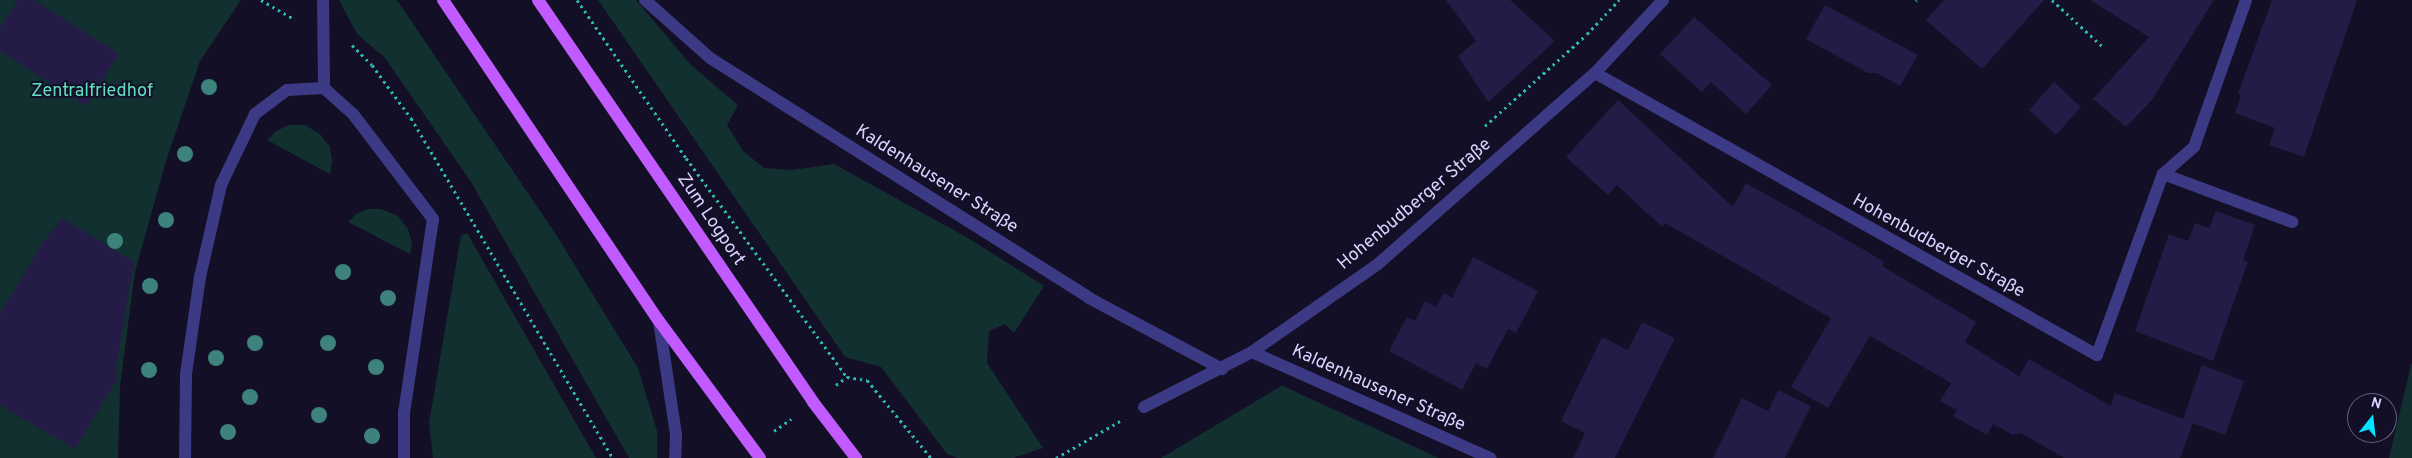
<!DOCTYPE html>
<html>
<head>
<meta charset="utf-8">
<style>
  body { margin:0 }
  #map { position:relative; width:2412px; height:458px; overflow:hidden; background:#130f26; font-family:Overpass,sans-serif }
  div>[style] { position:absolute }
  .green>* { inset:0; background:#12302f }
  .building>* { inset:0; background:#241b47 }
  .path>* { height:3px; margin-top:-1.5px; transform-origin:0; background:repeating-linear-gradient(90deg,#2fb8b0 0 2.5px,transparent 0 6.5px) }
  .minor>* { height:12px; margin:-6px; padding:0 6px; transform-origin:6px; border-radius:6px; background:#3d3a85 }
  .major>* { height:12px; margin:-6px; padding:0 6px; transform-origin:6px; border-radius:6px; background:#c25bff }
  .trees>* { width:16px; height:16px; margin:-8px; border-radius:50%; background:#3d827b }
  span { translate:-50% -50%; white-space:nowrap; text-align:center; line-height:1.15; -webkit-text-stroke:4px #130f26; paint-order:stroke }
  .park-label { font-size:18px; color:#5fe0c0 }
  .street-label { font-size:18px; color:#d9d4ff }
  .north { position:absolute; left:2347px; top:393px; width:50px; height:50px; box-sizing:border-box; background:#130f26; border:1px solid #625e7d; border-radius:50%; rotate:16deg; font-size:14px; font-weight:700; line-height:20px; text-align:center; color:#d9d4ff }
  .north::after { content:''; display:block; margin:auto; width:18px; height:22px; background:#00e5ff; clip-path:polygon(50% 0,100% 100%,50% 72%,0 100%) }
</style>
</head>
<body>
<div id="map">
  <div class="green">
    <i style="clip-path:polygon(0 0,241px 0,200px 61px,166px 161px,135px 272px,120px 386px,118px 458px,0 458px)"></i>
    <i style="clip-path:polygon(339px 0,397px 0,555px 233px,638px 368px,657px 431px,657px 458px,629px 458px,471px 182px,385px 58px,357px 34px)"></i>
    <i style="clip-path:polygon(598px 0,636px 0,691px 65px,738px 105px,727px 125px,743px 151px,764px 168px,792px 170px,834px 164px,968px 238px,1044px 286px,1014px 333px,1005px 324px,989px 331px,987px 363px,1043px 448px,1013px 458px,958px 458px,947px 454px,881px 367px,845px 357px)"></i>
    <i style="clip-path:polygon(289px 125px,305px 125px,320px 134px,330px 147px,332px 161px,330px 174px,267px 140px,276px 131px)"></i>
    <i style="clip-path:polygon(367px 209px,381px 209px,398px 216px,408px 229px,412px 243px,410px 254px,348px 222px,356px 214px)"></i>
    <i style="clip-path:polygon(467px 233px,596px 458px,433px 458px,429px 423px,461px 236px)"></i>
    <i style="clip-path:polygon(2412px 363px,2412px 458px,2389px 458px,2411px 365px)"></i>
    <i style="clip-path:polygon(1283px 385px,1283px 386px,1439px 458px,1161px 458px)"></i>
  </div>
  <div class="building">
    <i style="clip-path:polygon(18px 0,34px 0,119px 54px,86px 106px,0 51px,0 28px)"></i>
    <i style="clip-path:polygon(1446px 0,1510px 0,1555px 41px,1488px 102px,1458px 56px,1476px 41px)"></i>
    <i style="clip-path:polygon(1944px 0,2044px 0,1982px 69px,1926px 20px)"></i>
    <i style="clip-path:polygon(2090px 0,2214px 0,2151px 101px,2126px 127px,2093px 99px,2149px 37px)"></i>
    <i style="clip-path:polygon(2272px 0,2357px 0,2304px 157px,2269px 145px,2275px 128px,2235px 113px,2241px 96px,2238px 94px)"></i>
    <i style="clip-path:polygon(1825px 5px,1918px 55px,1900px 86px,1877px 73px,1868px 73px,1806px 39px)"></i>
    <i style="clip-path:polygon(1694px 17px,1772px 85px,1746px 114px,1711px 82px,1702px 92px,1660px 54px)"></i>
    <i style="clip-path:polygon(2054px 82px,2081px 107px,2056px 135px,2029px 110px)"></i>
    <i style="clip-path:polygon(1618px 100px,1733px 207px,1746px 183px,1868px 252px,1884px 262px,1882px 266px,1976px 322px,1965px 342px,2019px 376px,2029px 359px,2111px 406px,2115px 393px,2183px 419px,2202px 365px,2244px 381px,2225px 435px,2193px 423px,2180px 458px,2064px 458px,2021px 433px,2013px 435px,1993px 424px,1987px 435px,1953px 416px,1957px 410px,1940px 401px,1951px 383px,1870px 336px,1828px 408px,1791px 387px,1831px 318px,1665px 223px,1662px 227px,1617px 185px,1608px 195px,1566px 157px)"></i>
    <i style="clip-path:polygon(2216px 211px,2255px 225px,2243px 260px,2248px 262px,2213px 361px,2135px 331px,2169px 234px,2188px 241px,2195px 223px,2209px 228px)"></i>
    <i style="clip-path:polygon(62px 218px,134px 262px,115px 373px,119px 376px,75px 449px,0 405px,0 314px,43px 242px)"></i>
    <i style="clip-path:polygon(1473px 257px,1538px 291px,1516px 333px,1508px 329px,1487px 369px,1476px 363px,1462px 390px,1389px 351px,1407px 317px,1415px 321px,1425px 301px,1436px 307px,1444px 293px,1452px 298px)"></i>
    <i style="clip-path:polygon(1642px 322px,1675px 338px,1615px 458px,1573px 458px,1585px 433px,1561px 421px,1602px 337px,1628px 350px)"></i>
    <i style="clip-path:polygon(1778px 390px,1811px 406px,1785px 458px,1713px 458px,1742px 398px,1768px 411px)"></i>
  </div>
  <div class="path">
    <i style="left:261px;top:0;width:38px;rotate:30deg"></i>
    <i style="left:577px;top:0;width:192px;rotate:55.4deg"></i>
    <i style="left:686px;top:158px;width:272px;rotate:53.7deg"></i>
    <i style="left:2052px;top:0;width:68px;rotate:42.6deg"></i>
    <i style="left:1916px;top:1px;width:1px;rotate:-45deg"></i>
    <i style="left:352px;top:45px;width:28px;rotate:45deg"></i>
    <i style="left:372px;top:65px;width:66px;rotate:53.7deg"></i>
    <i style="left:411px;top:118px;width:395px;rotate:59.3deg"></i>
    <i style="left:1485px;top:126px;width:137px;rotate:-42deg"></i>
    <i style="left:1587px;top:34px;width:47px;rotate:-46.7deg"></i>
    <i style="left:836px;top:385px;width:14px;rotate:-36deg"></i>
    <i style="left:847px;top:377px;width:20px;rotate:9deg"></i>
    <i style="left:867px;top:380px;width:101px;rotate:50.6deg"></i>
    <i style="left:774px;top:431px;width:21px;rotate:-35deg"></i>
    <i style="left:1056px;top:458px;width:74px;rotate:-30deg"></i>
  </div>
  <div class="minor">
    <i style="left:323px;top:0;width:88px;rotate:89.3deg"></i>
    <i style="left:645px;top:0;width:87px;rotate:41.7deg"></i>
    <i style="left:710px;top:58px;width:449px;rotate:32.3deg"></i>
    <i style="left:1089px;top:298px;width:151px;rotate:28.1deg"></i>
    <i style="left:1595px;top:73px;width:576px;rotate:29.33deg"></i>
    <i style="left:2097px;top:355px;width:193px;rotate:-70deg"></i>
    <i style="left:2163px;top:174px;width:138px;rotate:20.4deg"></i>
    <i style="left:2163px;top:174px;width:41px;rotate:-41.1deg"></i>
    <i style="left:2194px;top:147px;width:156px;rotate:-70.5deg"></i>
    <i style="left:659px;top:321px;width:115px;rotate:81.5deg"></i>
    <i style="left:676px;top:435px;width:23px;rotate:92deg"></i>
    <i style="left:1252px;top:352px;width:261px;rotate:24deg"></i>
    <i style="left:1144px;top:407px;width:121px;rotate:-27deg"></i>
    <i style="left:1252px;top:352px;width:154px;rotate:-34.9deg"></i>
    <i style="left:1378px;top:264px;width:289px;rotate:-41.4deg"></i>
    <i style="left:1595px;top:73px;width:100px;rotate:-47deg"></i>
    <i style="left:185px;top:458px;width:84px;rotate:-89.3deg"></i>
    <i style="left:186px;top:374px;width:98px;rotate:-81.8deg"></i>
    <i style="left:200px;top:277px;width:94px;rotate:-77.1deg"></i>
    <i style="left:221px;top:185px;width:79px;rotate:-64.4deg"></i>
    <i style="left:255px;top:114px;width:40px;rotate:-37deg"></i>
    <i style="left:287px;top:90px;width:37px;rotate:-3deg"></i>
    <i style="left:324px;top:88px;width:39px;rotate:42deg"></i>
    <i style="left:353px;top:114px;width:132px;rotate:52.7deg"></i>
    <i style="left:433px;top:219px;width:195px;rotate:98.5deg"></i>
    <i style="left:404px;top:412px;width:46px;rotate:90deg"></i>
  </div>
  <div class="major">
    <i style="left:443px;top:0;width:387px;rotate:56.1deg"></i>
    <i style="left:659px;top:321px;width:170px;rotate:53.6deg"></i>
    <i style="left:538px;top:0;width:487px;rotate:55.6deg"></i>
    <i style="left:813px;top:402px;width:71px;rotate:52.5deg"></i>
  </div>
  <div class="trees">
    <i style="left:209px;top:87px"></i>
    <i style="left:185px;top:154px"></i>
    <i style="left:166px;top:220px"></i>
    <i style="left:115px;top:241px"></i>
    <i style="left:343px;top:272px"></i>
    <i style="left:150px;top:286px"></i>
    <i style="left:388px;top:298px"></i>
    <i style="left:255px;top:343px"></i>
    <i style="left:328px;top:343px"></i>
    <i style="left:216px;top:358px"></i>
    <i style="left:376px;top:367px"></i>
    <i style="left:149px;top:370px"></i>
    <i style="left:250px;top:397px"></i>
    <i style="left:319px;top:415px"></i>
    <i style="left:228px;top:432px"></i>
    <i style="left:372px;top:436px"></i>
  </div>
  <div class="park-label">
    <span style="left:92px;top:92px">Zentralfriedhof</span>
  </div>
  <div class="street-label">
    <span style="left:936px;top:180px;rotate:32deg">Kaldenhausener Straße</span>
    <span style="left:1415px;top:205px;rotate:-40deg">Hohenbudberger Straße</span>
    <span style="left:710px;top:220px;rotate:56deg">Zum Logport</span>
    <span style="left:1938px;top:247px;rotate:29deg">Hohenbudberger Straße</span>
    <span style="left:1378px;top:389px;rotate:24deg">Kaldenhausener Straße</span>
  </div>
  <div class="north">N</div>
</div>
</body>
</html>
